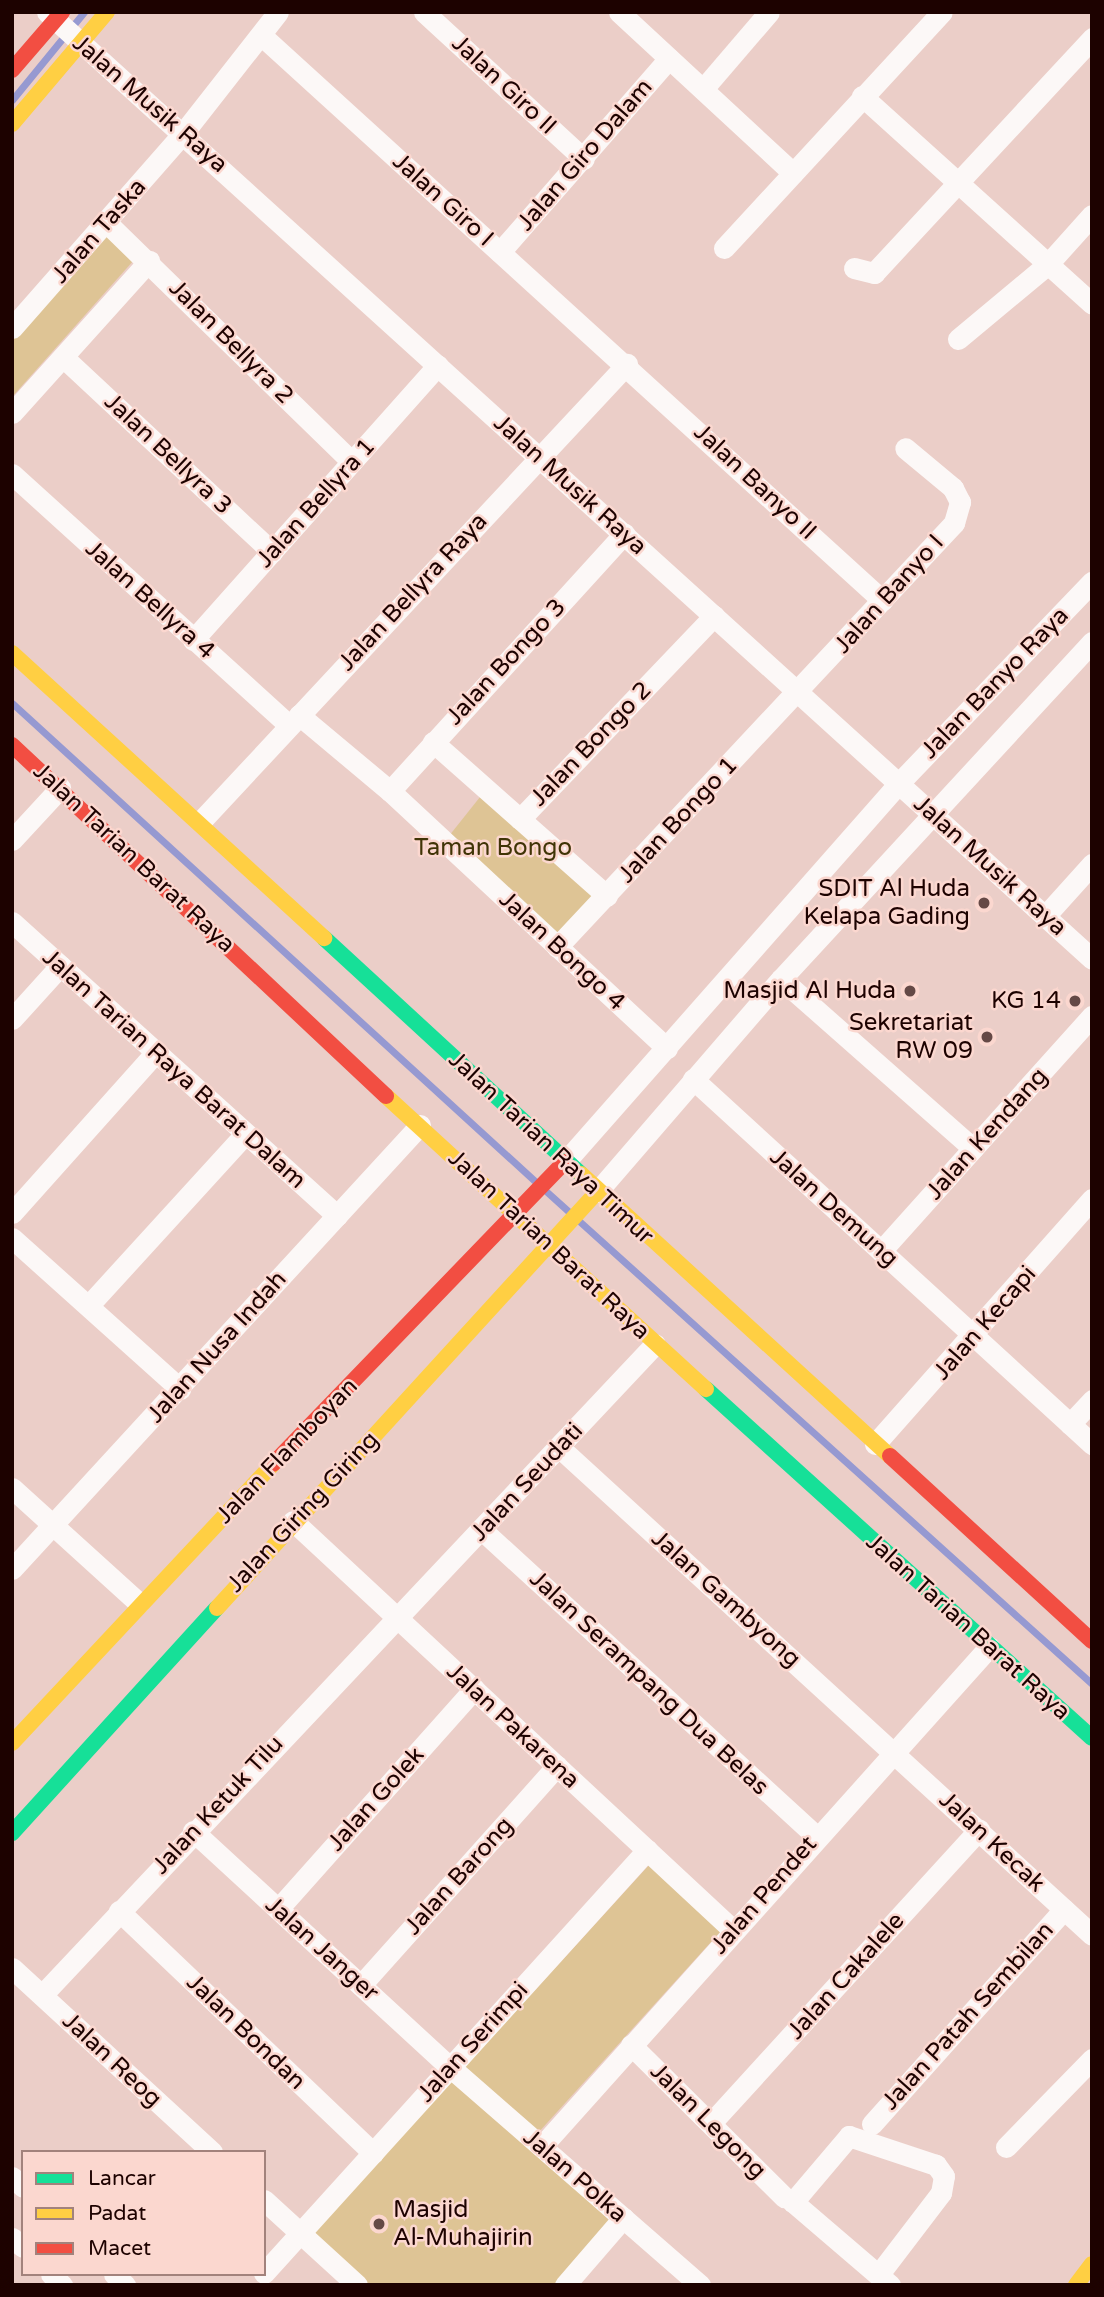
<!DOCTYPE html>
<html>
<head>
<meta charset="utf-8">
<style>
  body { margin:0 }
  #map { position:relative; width:1104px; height:2297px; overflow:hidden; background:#ebcec8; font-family:"Varela Round",sans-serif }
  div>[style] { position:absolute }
  .green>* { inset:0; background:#dec495 }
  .stream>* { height:7px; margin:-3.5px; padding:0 3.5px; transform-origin:3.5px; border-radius:3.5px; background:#9699d1 }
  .street>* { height:21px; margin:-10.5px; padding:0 10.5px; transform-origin:10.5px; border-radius:10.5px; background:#fcf8f7 }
  .fast>* { height:16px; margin:-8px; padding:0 8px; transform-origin:8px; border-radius:8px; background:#16e098 }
  .slow>* { height:16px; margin:-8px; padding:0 8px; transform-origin:8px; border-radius:8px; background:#ffcf43 }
  .jam>* { height:16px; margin:-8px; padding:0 8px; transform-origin:8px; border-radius:8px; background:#f24e42 }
  .dots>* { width:19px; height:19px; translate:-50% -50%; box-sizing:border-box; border:4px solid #fbd7cf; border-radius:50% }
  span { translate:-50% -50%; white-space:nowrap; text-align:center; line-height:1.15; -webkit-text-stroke:5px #fbd7cf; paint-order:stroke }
  .street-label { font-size:24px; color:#1d0200 }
  .park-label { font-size:24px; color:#403406 }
  .poi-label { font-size:24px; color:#1d0200 }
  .right { translate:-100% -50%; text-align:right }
  .left { translate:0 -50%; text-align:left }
  .frame { position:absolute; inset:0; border:14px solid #1d0200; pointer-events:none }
  .legend { position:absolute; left:21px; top:2150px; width:245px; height:126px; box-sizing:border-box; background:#fbd7cf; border:2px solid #a2827c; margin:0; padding:9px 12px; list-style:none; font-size:21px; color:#1d0200 }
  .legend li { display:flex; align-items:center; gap:14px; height:35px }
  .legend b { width:35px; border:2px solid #a2827c }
</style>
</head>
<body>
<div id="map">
  <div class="green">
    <i style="clip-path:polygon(108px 233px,134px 260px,12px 397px,12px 333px)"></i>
    <i style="clip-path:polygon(480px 797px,600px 897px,558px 940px,441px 846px)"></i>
    <i style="clip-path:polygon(649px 1865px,721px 1931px,528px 2144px,611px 2222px,554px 2285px,369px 2285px,313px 2234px)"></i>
  </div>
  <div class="stream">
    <i style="left:12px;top:100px;width:114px;rotate:-50.7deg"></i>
    <i style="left:12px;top:703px;width:713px;rotate:42.44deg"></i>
    <i style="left:547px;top:1192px;width:30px;rotate:42deg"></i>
    <i style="left:578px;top:1220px;width:692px;rotate:42.07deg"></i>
  </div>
  <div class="street">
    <i style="left:47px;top:12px;width:1410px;rotate:42.18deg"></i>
    <i style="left:424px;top:12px;width:217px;rotate:42.6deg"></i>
    <i style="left:619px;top:12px;width:237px;rotate:42.8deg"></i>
    <i style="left:261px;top:35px;width:840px;rotate:42.3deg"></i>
    <i style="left:703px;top:89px;width:101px;rotate:-49.4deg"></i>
    <i style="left:862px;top:96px;width:310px;rotate:42.1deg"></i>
    <i style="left:107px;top:223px;width:342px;rotate:44.3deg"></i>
    <i style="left:724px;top:248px;width:321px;rotate:-47.3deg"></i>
    <i style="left:500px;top:252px;width:257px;rotate:-48.9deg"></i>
    <i style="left:854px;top:268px;width:21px;rotate:14deg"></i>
    <i style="left:874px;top:273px;width:321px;rotate:-47.1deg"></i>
    <i style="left:12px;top:328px;width:261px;rotate:-48.7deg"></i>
    <i style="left:184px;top:132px;width:152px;rotate:-51.9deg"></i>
    <i style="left:958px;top:339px;width:117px;rotate:-39.8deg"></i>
    <i style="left:1048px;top:264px;width:66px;rotate:-48.1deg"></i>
    <i style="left:63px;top:357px;width:286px;rotate:43deg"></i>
    <i style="left:12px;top:413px;width:205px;rotate:-48deg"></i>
    <i style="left:12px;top:474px;width:374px;rotate:42.2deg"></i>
    <i style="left:193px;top:640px;width:368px;rotate:-48.3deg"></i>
    <i style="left:299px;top:715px;width:119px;rotate:39.9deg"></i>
    <i style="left:390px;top:791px;width:378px;rotate:42.9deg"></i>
    <i style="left:433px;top:742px;width:116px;rotate:41.5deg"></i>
    <i style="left:520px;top:819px;width:281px;rotate:-46.3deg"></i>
    <i style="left:390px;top:791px;width:348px;rotate:-47.7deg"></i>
    <i style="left:520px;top:819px;width:116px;rotate:41.5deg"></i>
    <i style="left:201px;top:821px;width:625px;rotate:-47.01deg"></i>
    <i style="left:12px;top:840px;width:71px;rotate:-47.3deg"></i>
    <i style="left:1046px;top:915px;width:69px;rotate:-48deg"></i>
    <i style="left:12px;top:922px;width:438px;rotate:42.1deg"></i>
    <i style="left:557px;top:947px;width:581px;rotate:-46.88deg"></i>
    <i style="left:954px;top:523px;width:22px;rotate:-74deg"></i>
    <i style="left:960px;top:502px;width:16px;rotate:-117deg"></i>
    <i style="left:953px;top:488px;width:62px;rotate:-140.2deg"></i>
    <i style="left:781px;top:979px;width:256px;rotate:41.4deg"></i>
    <i style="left:12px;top:1019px;width:72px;rotate:-47.8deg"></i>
    <i style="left:693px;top:1079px;width:541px;rotate:42.45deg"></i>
    <i style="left:565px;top:1162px;width:505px;rotate:-48.61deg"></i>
    <i style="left:899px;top:783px;width:279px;rotate:-46.2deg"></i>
    <i style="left:597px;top:1192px;width:281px;rotate:-49.2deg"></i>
    <i style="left:781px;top:979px;width:459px;rotate:-47.3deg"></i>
    <i style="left:12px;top:1213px;width:213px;rotate:-48.2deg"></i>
    <i style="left:12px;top:1238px;width:226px;rotate:41.9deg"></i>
    <i style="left:881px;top:1251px;width:316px;rotate:-48.1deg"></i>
    <i style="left:89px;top:1305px;width:230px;rotate:-47.6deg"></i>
    <i style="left:1070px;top:1424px;width:33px;rotate:-47deg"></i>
    <i style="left:875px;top:1444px;width:327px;rotate:-48.5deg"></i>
    <i style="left:560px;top:1448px;width:721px;rotate:42.47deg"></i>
    <i style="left:12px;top:1488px;width:171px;rotate:42.2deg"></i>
    <i style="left:293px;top:1521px;width:601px;rotate:42.91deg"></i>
    <i style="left:482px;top:1530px;width:453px;rotate:42.5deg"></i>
    <i style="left:12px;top:1569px;width:603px;rotate:-47.42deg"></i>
    <i style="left:193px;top:1831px;width:349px;rotate:42.6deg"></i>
    <i style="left:450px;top:2067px;width:332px;rotate:41.1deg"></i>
    <i style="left:278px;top:1909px;width:295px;rotate:-48.3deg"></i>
    <i style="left:119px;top:1911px;width:351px;rotate:43.6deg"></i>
    <i style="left:12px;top:1968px;width:272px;rotate:42.6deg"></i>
    <i style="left:361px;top:1985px;width:294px;rotate:-48.2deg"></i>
    <i style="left:42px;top:1995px;width:894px;rotate:-46.72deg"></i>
    <i style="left:631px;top:2045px;width:216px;rotate:44.8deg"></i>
    <i style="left:712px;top:2122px;width:396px;rotate:-47.6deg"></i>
    <i style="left:872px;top:2124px;width:288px;rotate:-48.2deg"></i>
    <i style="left:542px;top:2146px;width:670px;rotate:-48.15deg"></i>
    <i style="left:1006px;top:2147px;width:123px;rotate:-45.7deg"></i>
    <i style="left:12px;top:2177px;width:15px;rotate:42deg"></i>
    <i style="left:264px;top:2200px;width:126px;rotate:42.4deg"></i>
    <i style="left:12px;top:2238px;width:14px;rotate:39deg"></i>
    <i style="left:264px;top:2273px;width:571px;rotate:-47.84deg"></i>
    <i style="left:51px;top:2274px;width:16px;rotate:45deg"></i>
    <i style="left:114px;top:2274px;width:16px;rotate:45deg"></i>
    <i style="left:879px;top:2274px;width:102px;rotate:-52.6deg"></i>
    <i style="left:941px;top:2193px;width:17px;rotate:-80deg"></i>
    <i style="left:944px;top:2176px;width:14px;rotate:-126deg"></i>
    <i style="left:936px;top:2165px;width:92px;rotate:-161.6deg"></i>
    <i style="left:849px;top:2136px;width:87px;rotate:130.3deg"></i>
    <i style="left:793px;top:2202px;width:128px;rotate:40.6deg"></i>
    <i style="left:565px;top:2285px;width:89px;rotate:-49.1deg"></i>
  </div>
  <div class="fast">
    <i style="left:324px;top:938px;width:349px;rotate:42.6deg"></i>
    <i style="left:706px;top:1389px;width:520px;rotate:42.12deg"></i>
    <i style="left:12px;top:1833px;width:304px;rotate:-47.7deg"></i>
  </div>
  <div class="slow">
    <i style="left:12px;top:124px;width:147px;rotate:-49.7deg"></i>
    <i style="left:12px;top:653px;width:423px;rotate:42.4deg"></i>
    <i style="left:386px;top:1096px;width:434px;rotate:42.5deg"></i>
    <i style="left:581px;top:1174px;width:418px;rotate:42.4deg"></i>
    <i style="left:217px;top:1608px;width:563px;rotate:-47.59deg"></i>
    <i style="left:12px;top:1743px;width:382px;rotate:-46.9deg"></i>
    <i style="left:1076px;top:2285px;width:26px;rotate:-53deg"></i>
  </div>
  <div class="jam">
    <i style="left:12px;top:70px;width:77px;rotate:-49.2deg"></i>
    <i style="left:12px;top:745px;width:513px;rotate:43.18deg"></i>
    <i style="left:890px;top:1456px;width:274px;rotate:42.5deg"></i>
    <i style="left:273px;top:1464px;width:420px;rotate:-46deg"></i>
  </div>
  <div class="dots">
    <i style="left:984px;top:903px;background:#654946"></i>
    <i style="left:910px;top:991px;background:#654946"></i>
    <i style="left:1075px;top:1001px;background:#654946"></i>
    <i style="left:987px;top:1037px;background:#654946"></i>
    <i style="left:379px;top:2224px;background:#654946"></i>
  </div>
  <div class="street-label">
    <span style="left:504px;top:85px;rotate:43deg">Jalan Giro II</span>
    <span style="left:150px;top:104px;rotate:41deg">Jalan Musik Raya</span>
    <span style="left:585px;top:155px;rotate:-49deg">Jalan Giro Dalam</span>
    <span style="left:443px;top:200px;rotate:42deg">Jalan Giro I</span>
    <span style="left:99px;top:231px;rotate:-49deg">Jalan Taska</span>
    <span style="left:231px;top:342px;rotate:45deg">Jalan Bellyra 2</span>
    <span style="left:168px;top:454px;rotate:43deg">Jalan Bellyra 3</span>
    <span style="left:755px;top:482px;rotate:43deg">Jalan Banyo II</span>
    <span style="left:570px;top:485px;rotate:42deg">Jalan Musik Raya</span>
    <span style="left:316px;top:503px;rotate:-48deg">Jalan Bellyra 1</span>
    <span style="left:413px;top:592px;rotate:-47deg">Jalan Bellyra Raya</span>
    <span style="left:889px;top:594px;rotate:-48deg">Jalan Banyo I</span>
    <span style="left:150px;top:600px;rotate:42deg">Jalan Bellyra 4</span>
    <span style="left:506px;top:662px;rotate:-47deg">Jalan Bongo 3</span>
    <span style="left:995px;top:683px;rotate:-46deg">Jalan Banyo Raya</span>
    <span style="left:591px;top:744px;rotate:-46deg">Jalan Bongo 2</span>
    <span style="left:678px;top:820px;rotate:-47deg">Jalan Bongo 1</span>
    <span style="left:134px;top:858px;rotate:43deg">Jalan Tarian Barat Raya</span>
    <span style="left:990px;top:866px;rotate:42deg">Jalan Musik Raya</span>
    <span style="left:562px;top:951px;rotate:43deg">Jalan Bongo 4</span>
    <span style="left:174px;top:1069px;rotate:42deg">Jalan Tarian Raya Barat Dalam</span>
    <span style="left:987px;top:1134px;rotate:-48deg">Jalan Kendang</span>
    <span style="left:551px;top:1148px;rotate:43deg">Jalan Tarian Raya Timur</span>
    <span style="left:834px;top:1208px;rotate:42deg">Jalan Demung</span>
    <span style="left:549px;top:1245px;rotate:43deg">Jalan Tarian Barat Raya</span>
    <span style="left:985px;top:1323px;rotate:-49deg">Jalan Kecapi</span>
    <span style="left:217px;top:1347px;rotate:-48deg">Jalan Nusa Indah</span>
    <span style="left:287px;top:1451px;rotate:-46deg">Jalan Flamboyan</span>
    <span style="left:527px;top:1482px;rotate:-47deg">Jalan Seudati</span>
    <span style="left:303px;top:1512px;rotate:-47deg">Jalan Giring Giring</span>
    <span style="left:726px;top:1599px;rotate:42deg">Jalan Gambyong</span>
    <span style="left:968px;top:1627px;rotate:42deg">Jalan Tarian Barat Raya</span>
    <span style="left:649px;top:1683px;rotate:43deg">Jalan Serampang Dua Belas</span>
    <span style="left:513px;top:1726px;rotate:43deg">Jalan Pakarena</span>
    <span style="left:376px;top:1799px;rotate:-48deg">Jalan Golek</span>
    <span style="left:218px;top:1805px;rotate:-47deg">Jalan Ketuk Tilu</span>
    <span style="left:992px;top:1842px;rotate:43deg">Jalan Kecak</span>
    <span style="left:459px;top:1876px;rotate:-48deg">Jalan Barong</span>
    <span style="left:764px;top:1895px;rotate:-49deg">Jalan Pendet</span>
    <span style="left:322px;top:1949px;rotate:42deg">Jalan Janger</span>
    <span style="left:846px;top:1976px;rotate:-48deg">Jalan Cakalele</span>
    <span style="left:968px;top:2016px;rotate:-48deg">Jalan Patah Sembilan</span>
    <span style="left:246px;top:2032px;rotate:44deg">Jalan Bondan</span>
    <span style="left:473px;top:2042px;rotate:-48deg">Jalan Serimpi</span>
    <span style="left:112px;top:2060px;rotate:43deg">Jalan Reog</span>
    <span style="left:708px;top:2121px;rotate:45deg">Jalan Legong</span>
    <span style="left:575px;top:2176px;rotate:41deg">Jalan Polka</span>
  </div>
  <div class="park-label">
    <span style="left:493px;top:848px">Taman Bongo</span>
  </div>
  <div class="poi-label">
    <span class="right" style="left:970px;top:903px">SDIT Al Huda<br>Kelapa Gading</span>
    <span class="right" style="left:896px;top:991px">Masjid Al Huda</span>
    <span class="right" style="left:1061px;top:1001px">KG 14</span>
    <span class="right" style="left:973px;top:1037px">Sekretariat<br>RW 09</span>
    <span class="left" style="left:393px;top:2224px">Masjid<br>Al-Muhajirin</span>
  </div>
  <div class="frame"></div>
  <ul class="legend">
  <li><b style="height:9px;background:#16e098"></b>Lancar</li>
  <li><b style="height:9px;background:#ffcf43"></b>Padat</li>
  <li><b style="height:9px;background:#f24e42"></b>Macet</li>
  </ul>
</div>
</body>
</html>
